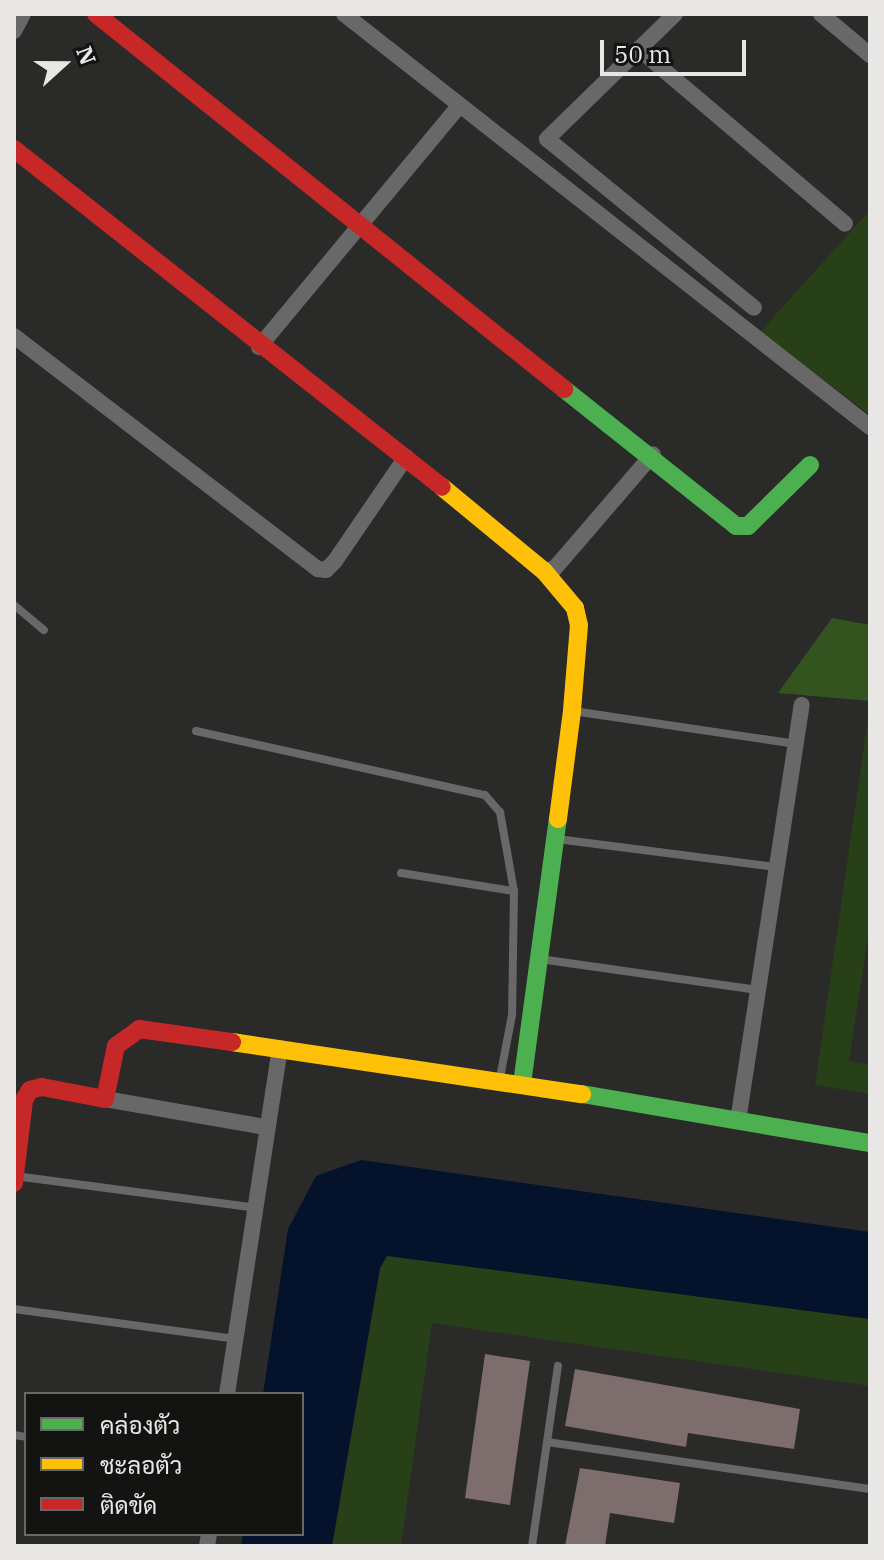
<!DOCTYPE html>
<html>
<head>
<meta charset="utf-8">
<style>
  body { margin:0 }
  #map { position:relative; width:884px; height:1560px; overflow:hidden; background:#2a2a29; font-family:"IBM Plex Serif",Sarabun,serif }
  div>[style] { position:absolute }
  .green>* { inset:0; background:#274018 }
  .forest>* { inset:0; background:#33541f }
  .water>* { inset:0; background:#04132b }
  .building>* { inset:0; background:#7d6d6c }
  .lane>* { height:8px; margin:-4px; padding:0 4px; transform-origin:4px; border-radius:4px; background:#686868 }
  .street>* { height:16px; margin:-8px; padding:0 8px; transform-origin:8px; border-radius:8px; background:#686868 }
  .fast>* { height:18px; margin:-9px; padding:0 9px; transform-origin:9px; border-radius:9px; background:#4caf50 }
  .slow>* { height:18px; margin:-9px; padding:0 9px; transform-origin:9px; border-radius:9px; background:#ffc107 }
  .jam>* { height:18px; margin:-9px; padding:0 9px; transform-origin:9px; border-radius:9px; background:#c62828 }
  span { translate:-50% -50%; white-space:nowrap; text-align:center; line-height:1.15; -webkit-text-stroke:8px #131312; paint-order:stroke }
  .frame { position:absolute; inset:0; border:16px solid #e8e7e6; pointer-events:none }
  .legend { position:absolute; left:24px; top:1392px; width:280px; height:144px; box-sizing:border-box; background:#131312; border:2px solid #686867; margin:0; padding:10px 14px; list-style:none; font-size:24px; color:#e8e7e6 }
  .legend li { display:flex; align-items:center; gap:16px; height:40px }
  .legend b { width:40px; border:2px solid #686867 }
  .north { position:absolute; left:24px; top:24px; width:80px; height:80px; -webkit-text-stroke:6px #131312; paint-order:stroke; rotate:69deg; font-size:22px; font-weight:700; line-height:32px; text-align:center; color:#e8e7e6 }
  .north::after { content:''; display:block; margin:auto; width:28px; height:36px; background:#e8e7e6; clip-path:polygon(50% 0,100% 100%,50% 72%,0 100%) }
  .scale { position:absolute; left:600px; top:40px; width:146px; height:36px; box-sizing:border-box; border:4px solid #e8e7e6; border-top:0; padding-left:10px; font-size:24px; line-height:28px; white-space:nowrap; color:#e8e7e6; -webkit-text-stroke:6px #131312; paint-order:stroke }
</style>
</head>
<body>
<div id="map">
  <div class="green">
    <i style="clip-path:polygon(870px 210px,870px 415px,760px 332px)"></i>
    <i style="clip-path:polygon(870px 705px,870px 924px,849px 1061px,870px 1065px,870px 1094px,815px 1085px)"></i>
    <i style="clip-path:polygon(396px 1254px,870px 1319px,870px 1386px,432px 1323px,401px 1546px,332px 1546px,380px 1268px,386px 1256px)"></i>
  </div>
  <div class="forest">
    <i style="clip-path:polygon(832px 618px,870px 625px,870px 701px,778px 693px)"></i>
  </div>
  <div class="water">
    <i style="clip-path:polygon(361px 1160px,870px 1232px,870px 1319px,387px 1256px,380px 1268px,332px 1546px,241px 1546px,243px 1534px,302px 1534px,302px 1394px,263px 1394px,288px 1229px,316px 1176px)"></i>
  </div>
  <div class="building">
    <i style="clip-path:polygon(485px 1354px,530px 1361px,510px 1505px,465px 1498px)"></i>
    <i style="clip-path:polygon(575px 1369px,800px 1409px,794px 1449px,688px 1433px,686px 1447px,565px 1426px)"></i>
    <i style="clip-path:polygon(580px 1468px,680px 1483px,674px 1523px,610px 1513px,605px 1546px,565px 1546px)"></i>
  </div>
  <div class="lane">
    <i style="left:14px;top:605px;width:39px;rotate:40deg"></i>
    <i style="left:573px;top:711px;width:226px;rotate:8.4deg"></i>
    <i style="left:196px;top:731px;width:296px;rotate:12.5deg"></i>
    <i style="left:485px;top:795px;width:23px;rotate:49deg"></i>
    <i style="left:500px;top:812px;width:80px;rotate:80deg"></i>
    <i style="left:514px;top:891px;width:124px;rotate:90.9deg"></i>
    <i style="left:512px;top:1015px;width:64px;rotate:100.8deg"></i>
    <i style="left:557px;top:839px;width:222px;rotate:7.3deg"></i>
    <i style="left:401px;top:873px;width:114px;rotate:9.1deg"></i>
    <i style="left:540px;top:959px;width:220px;rotate:8.1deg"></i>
    <i style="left:15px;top:1176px;width:239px;rotate:7.5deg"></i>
    <i style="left:14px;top:1309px;width:223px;rotate:7.7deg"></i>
    <i style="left:14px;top:1435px;width:12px;rotate:9deg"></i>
    <i style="left:547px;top:1442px;width:324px;rotate:8.3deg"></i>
    <i style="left:532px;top:1546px;width:182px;rotate:-81.8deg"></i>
  </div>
  <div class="street">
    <i style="left:344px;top:14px;width:669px;rotate:38.14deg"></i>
    <i style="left:675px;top:14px;width:179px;rotate:135.7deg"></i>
    <i style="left:547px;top:139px;width:267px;rotate:39.2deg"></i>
    <i style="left:821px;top:14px;width:64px;rotate:39.9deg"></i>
    <i style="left:14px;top:31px;width:19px;rotate:-62deg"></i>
    <i style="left:639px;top:49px;width:270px;rotate:40.3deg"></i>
    <i style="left:14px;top:336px;width:383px;rotate:37.5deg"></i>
    <i style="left:318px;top:569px;width:8px;rotate:7deg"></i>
    <i style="left:326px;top:570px;width:13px;rotate:-45deg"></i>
    <i style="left:335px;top:561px;width:126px;rotate:-55.7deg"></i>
    <i style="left:259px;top:347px;width:313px;rotate:-50.3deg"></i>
    <i style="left:544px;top:571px;width:11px;rotate:-15deg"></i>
    <i style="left:555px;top:568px;width:150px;rotate:-49.3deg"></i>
    <i style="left:105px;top:1099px;width:163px;rotate:9.9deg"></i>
    <i style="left:738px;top:1121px;width:421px;rotate:-81.3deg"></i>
    <i style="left:227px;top:1394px;width:350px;rotate:-81.3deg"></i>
    <i style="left:207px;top:1546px;width:12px;rotate:-81deg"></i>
  </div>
  <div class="fast">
    <i style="left:564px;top:389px;width:220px;rotate:38.5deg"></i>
    <i style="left:736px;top:526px;width:12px"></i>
    <i style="left:748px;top:526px;width:87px;rotate:-44.5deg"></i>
    <i style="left:522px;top:1084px;width:267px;rotate:-82.3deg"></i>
    <i style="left:582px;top:1094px;width:292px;rotate:9.7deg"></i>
  </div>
  <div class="slow">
    <i style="left:442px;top:487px;width:132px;rotate:39.5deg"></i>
    <i style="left:544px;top:571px;width:48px;rotate:50deg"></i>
    <i style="left:575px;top:608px;width:17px;rotate:77deg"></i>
    <i style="left:579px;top:625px;width:86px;rotate:94.7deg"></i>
    <i style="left:572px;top:711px;width:109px;rotate:97.4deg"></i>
    <i style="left:232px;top:1042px;width:354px;rotate:8.5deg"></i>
  </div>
  <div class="jam">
    <i style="left:96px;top:14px;width:600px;rotate:38.7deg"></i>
    <i style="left:14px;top:149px;width:545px;rotate:38.3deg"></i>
    <i style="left:14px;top:1183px;width:84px;rotate:-83.1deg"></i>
    <i style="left:24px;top:1100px;width:12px;rotate:-59deg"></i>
    <i style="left:30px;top:1090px;width:12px;rotate:-14deg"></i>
    <i style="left:42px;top:1087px;width:64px;rotate:10.8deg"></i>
    <i style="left:105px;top:1099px;width:54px;rotate:-78.3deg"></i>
    <i style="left:116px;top:1046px;width:29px;rotate:-36deg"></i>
    <i style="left:139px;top:1029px;width:94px;rotate:8deg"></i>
  </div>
  <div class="frame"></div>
  <ul class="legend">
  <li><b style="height:10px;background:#4caf50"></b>คล่องตัว</li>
  <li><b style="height:10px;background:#ffc107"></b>ชะลอตัว</li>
  <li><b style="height:10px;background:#c62828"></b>ติดขัด</li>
  </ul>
  <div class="north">N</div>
  <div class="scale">50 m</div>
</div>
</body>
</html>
